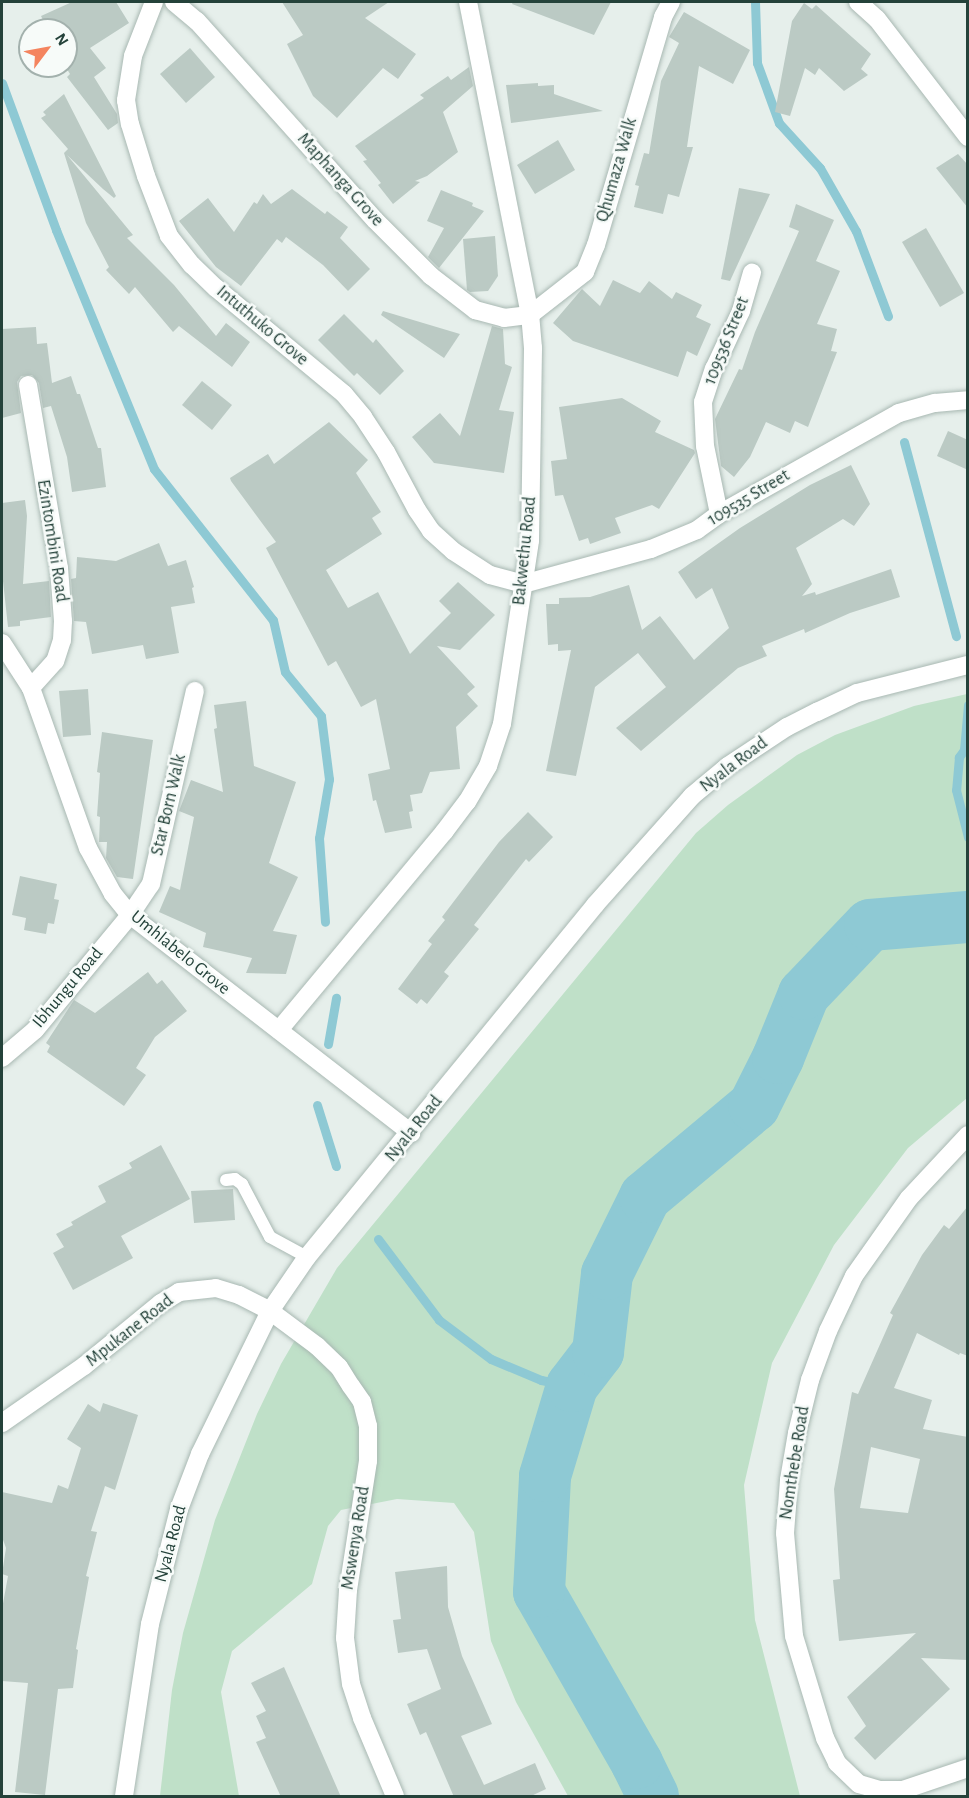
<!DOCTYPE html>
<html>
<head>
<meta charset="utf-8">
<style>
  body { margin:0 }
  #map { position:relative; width:969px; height:1798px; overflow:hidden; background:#e6efeb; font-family:"Alegreya Sans",sans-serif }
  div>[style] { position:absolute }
  .green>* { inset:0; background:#bfe0c8 }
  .stream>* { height:9px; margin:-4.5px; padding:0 4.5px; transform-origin:4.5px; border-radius:4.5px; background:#8ec9d4 }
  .river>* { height:52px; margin:-26px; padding:0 26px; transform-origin:26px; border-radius:26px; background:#8ec9d4 }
  .building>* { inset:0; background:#bbcac4 }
  .roads { filter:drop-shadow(0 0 2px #a8b8b2) drop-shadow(0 0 2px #a8b8b2) }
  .lane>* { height:12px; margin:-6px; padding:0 6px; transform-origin:6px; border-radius:6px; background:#fff }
  .street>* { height:18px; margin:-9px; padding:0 9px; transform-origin:9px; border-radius:9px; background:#fff }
  .secondary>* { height:18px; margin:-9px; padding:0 9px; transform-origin:9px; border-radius:9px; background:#fff }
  span { translate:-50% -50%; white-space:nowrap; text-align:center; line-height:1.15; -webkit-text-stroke:5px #f7fbf9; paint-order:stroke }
  .street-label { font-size:18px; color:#24423a }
  .frame { position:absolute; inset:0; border:3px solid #24423a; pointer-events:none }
  .north { position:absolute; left:18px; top:18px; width:60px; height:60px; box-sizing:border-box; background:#f7fbf9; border:2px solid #a3b1ad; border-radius:50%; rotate:58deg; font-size:16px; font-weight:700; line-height:24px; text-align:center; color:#24423a }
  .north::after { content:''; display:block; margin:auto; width:21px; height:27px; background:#f4845f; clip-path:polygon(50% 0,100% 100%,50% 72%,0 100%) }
</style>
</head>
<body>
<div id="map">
  <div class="green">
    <i style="clip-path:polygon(967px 694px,967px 1098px,908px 1148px,834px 1245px,772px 1363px,744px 1485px,755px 1620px,800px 1796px,568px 1796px,516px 1702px,491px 1641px,474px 1532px,454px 1503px,397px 1499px,341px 1510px,328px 1526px,312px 1584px,232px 1651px,221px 1692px,239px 1796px,160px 1796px,172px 1690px,183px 1633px,215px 1520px,257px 1414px,281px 1364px,337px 1268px,696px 833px,728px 805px,797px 755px,835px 735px,914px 706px)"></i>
  </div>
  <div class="stream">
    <i style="left:755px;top:2px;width:61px;rotate:88.1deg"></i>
    <i style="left:757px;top:63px;width:64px;rotate:69.9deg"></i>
    <i style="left:779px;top:123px;width:61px;rotate:47.7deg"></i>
    <i style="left:820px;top:168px;width:73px;rotate:60.3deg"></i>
    <i style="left:856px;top:231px;width:91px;rotate:69.4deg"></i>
    <i style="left:2px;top:83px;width:157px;rotate:69.8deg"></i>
    <i style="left:56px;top:230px;width:258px;rotate:67.7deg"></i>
    <i style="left:154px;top:469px;width:192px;rotate:51.8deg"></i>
    <i style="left:273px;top:620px;width:53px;rotate:77deg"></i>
    <i style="left:285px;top:672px;width:57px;rotate:50.7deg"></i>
    <i style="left:321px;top:716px;width:64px;rotate:82.8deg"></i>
    <i style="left:329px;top:779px;width:60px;rotate:99.6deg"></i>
    <i style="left:319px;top:838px;width:84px;rotate:85.9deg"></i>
    <i style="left:904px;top:442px;width:201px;rotate:75deg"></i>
    <i style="left:968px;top:705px;width:45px;rotate:95.1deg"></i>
    <i style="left:964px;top:750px;width:9px;rotate:126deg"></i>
    <i style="left:959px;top:757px;width:33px;rotate:95deg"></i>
    <i style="left:956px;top:790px;width:49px;rotate:75.7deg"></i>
    <i style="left:328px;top:1044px;width:47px;rotate:-80.1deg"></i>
    <i style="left:317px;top:1105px;width:64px;rotate:72.7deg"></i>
    <i style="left:378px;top:1239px;width:101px;rotate:53deg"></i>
    <i style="left:439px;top:1320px;width:65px;rotate:36.9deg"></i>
    <i style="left:491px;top:1359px;width:54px;rotate:22.8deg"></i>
    <i style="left:541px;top:1380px;width:32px;rotate:11deg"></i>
  </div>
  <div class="river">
    <i style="left:653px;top:1796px;width:37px;rotate:-116deg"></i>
    <i style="left:637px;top:1763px;width:197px;rotate:-119.8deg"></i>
    <i style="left:539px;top:1592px;width:116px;rotate:-87deg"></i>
    <i style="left:545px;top:1476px;width:94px;rotate:-73.3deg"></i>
    <i style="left:572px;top:1386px;width:43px;rotate:-52.6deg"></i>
    <i style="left:598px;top:1352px;width:79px;rotate:-83.4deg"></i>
    <i style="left:607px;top:1274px;width:86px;rotate:-63.7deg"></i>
    <i style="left:645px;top:1197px;width:142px;rotate:-39.9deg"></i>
    <i style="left:754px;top:1106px;width:54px;rotate:-63.4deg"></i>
    <i style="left:778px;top:1058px;width:69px;rotate:-67.9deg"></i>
    <i style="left:804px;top:994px;width:95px;rotate:-46.3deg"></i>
    <i style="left:870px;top:925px;width:98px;rotate:-4.7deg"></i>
  </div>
  <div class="building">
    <i style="clip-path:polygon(72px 2px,116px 2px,129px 23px,90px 48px,106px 68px,94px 77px,117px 114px,118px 123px,108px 130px,67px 77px,70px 74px,65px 66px,66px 30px,48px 30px,41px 16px)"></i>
    <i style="clip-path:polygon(282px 2px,389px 2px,365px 18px,416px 54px,398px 79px,383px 68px,337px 118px,313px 96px,287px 44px,303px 35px)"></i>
    <i style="clip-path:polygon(513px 2px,611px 2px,594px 35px,512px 4px)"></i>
    <i style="clip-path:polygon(804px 3px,812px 9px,816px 5px,871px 54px,861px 69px,868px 75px,844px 91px,819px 68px,815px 75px,805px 68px,790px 116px,775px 112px,792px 21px)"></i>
    <i style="clip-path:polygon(684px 12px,750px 50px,733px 84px,699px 66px,687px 147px,693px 147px,679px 197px,668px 194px,663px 214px,634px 207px,639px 186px,635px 185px,644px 153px,649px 154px,661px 81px,679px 43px,669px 37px)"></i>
    <i style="clip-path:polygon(190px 48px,215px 77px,186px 103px,160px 74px)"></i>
    <i style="clip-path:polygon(469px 67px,473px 86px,443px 112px,458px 152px,427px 176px,415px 181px,420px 182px,393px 204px,378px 185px,381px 183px,363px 161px,367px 160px,355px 146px,424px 98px,420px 95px,448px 76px,451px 80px)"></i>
    <i style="clip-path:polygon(538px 83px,538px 86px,554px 85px,554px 94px,603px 111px,511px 123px,506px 85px)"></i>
    <i style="clip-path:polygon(64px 94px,116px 196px,114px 198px,103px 189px,67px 155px,133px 235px,127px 238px,174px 285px,216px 336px,226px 323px,250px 342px,232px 367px,179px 326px,173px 332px,135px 287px,129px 294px,106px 270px,109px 267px,86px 223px,64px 153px,68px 149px,41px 118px,46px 115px,43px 112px)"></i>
    <i style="clip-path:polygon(558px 140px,575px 170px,535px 194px,517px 165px)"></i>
    <i style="clip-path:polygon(958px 154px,968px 165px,968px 208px,936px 168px)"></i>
    <i style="clip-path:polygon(739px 188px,770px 194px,730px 281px,721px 279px)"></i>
    <i style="clip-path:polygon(292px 189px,325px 214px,327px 211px,348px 227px,340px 238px,370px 269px,348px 291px,323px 265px,286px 237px,282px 243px,277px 239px,241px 286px,216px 267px,179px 221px,208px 198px,234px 232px,254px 202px,257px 204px,263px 194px,271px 204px)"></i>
    <i style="clip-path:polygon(441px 190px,473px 203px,472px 206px,484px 211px,439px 268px,428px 257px,444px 228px,427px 221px)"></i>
    <i style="clip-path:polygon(796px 204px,834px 220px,816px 261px,840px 271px,817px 324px,837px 329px,831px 351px,837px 352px,808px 427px,795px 421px,790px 433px,766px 422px,750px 457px,734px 477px,721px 466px,715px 419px,739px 369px,742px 370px,755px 332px,799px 231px,789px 227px)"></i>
    <i style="clip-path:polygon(926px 228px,964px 293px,940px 307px,902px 242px)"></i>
    <i style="clip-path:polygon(495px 236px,498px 276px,488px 291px,470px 292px,467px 290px,463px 239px)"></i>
    <i style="clip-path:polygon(613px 280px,640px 293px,649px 281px,672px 299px,676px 292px,702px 305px,696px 317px,711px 324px,697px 356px,687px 351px,678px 377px,573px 341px,553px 323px,582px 289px,600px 306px)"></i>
    <i style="clip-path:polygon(383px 311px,460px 334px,444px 358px,381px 315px)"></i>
    <i style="clip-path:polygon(344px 314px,373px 343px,376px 339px,404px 371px,380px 395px,357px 373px,354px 376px,318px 340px)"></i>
    <i style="clip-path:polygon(492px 326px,503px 329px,505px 364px,512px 367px,499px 410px,514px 412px,504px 473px,434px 463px,412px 437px,440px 413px,460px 436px)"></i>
    <i style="clip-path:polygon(36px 327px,37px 344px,47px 343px,52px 383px,71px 376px,77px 394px,80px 394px,98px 448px,101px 448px,106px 487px,72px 492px,67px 457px,51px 406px,43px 408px,39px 383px,32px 375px,21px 376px,17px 382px,21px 413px,2px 418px,2px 329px)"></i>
    <i style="clip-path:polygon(202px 381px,232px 405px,212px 430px,182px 405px)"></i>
    <i style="clip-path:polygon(622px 398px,661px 421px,655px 432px,694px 450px,695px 453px,659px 509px,652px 505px,615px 518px,621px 533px,590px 544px,588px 538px,579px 541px,563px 495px,555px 496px,551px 461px,567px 459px,559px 407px)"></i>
    <i style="clip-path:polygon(329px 422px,368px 460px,356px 473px,381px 512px,372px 518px,382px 534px,326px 570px,348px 608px,378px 592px,410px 654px,451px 613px,439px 601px,458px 582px,495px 615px,460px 650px,437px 646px,475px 687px,467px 694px,478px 706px,456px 727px,460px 769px,430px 772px,422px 793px,410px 795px,413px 811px,409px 812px,412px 828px,385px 833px,376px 800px,373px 801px,368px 774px,390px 769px,376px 699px,361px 707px,336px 661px,328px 666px,266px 548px,276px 542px,231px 481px,230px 478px,268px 454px,274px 464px)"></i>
    <i style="clip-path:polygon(948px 431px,968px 440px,968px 470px,937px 456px)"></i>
    <i style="clip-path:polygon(851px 465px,870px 504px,854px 526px,843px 519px,796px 548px,812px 584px,802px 596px,815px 592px,816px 595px,891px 569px,900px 597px,850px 613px,805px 633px,804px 629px,762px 646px,767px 656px,738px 668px,641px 751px,616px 728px,666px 687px,638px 653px,595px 687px,576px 776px,546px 771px,571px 650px,558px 651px,558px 644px,548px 645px,546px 604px,559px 604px,559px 598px,590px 597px,629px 585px,642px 630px,660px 616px,694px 660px,729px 628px,712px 588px,696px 599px,678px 572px,740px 528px,810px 485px)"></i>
    <i style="clip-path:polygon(25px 500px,27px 516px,23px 584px,49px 581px,51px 617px,20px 621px,20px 626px,8px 627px,2px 572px,2px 503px)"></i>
    <i style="clip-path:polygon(159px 543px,168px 566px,186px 560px,194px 587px,192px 588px,195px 603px,171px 607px,179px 653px,146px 659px,143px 645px,92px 654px,86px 622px,74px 621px,71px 579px,76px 578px,77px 557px,116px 561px)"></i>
    <i style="clip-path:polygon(88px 689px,91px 735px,63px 737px,59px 691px)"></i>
    <i style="clip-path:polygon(246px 701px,254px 766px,296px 782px,269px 863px,298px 877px,273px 931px,297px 935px,286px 974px,246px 973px,252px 958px,203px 947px,206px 933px,159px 912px,170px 886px,180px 890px,194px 817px,179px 811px,191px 780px,223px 792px,214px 729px,217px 728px,214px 705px)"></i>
    <i style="clip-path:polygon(102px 732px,153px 740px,133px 879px,117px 877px,106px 858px,107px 842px,99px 842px,100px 817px,97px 816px,100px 773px,97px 772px)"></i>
    <i style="clip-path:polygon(528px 812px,553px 837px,529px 862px,526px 859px,474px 925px,479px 929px,444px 972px,449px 976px,427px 1004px,421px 999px,417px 1004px,398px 989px,432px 944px,428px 941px,445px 920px,442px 917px,499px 842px)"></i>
    <i style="clip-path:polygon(20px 876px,57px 884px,54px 899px,59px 900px,54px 924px,48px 923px,46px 934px,24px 930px,26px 918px,12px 915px)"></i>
    <i style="clip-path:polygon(148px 972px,157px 984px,162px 980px,187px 1011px,155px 1037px,136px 1068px,146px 1075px,124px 1106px,47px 1052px,50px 1046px,46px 1043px,74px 1000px,95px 1013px)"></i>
    <i style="clip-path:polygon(161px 1145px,190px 1199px,121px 1236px,133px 1258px,73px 1290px,53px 1253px,64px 1247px,56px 1234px,73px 1225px,71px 1222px,106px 1202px,98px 1186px,132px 1168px,129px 1163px)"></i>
    <i style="clip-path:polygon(233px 1189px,235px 1220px,194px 1223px,191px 1191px)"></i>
    <i style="clip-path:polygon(evenodd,968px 1206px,968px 1356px,960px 1353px,959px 1355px,917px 1333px,894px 1388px,932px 1400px,923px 1429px,968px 1437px,968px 1660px,921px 1658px,950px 1689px,875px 1760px,854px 1738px,866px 1726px,847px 1697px,916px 1633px,839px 1641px,833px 1580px,840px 1579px,834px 1489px,852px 1392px,858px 1394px,893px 1315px,890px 1313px,922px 1255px,944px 1225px,949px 1229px,968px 1206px,871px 1447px,920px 1459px,908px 1513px,860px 1508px,871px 1447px)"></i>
    <i style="clip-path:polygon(103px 1403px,138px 1415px,115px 1490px,105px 1486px,91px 1531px,97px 1532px,86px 1576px,89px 1577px,76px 1649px,78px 1650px,73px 1688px,58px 1689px,45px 1795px,15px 1792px,28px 1683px,2px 1681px,2px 1609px,8px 1576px,2px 1574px,6px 1548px,2px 1537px,2px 1492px,52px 1503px,58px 1485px,68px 1489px,81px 1448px,67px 1439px,88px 1404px,100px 1412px)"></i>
    <i style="clip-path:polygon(447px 1566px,448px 1607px,462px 1656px,492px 1724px,461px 1736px,484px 1785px,535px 1763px,546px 1789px,529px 1797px,454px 1797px,426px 1732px,420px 1735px,407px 1704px,441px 1689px,427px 1649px,398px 1653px,393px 1620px,401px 1619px,395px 1572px)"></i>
    <i style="clip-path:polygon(284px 1667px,317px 1742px,341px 1797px,281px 1797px,256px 1742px,266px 1738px,256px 1716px,266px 1711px,251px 1683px)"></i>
  </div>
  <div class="roads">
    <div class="lane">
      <i style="left:226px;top:1180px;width:9px;rotate:-6deg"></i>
      <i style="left:235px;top:1179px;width:9px;rotate:36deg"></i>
      <i style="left:242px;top:1184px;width:60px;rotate:62.2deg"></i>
      <i style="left:270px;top:1237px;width:42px;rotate:28.4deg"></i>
    </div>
    <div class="street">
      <i style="left:154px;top:2px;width:58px;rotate:111.3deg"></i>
      <i style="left:133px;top:56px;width:45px;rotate:99deg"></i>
      <i style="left:126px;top:100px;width:24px;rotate:81deg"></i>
      <i style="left:130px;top:124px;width:54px;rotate:72.9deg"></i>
      <i style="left:146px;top:176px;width:64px;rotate:69deg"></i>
      <i style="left:169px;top:236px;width:37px;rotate:52deg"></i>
      <i style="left:192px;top:265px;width:33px;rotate:44deg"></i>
      <i style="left:216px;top:288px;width:166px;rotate:39.6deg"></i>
      <i style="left:344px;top:394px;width:30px;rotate:50deg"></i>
      <i style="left:363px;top:417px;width:42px;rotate:56.7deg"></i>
      <i style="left:386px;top:452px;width:66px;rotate:61.9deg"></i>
      <i style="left:417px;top:510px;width:25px;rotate:56deg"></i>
      <i style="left:431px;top:531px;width:30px;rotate:42deg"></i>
      <i style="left:453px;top:551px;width:44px;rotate:33deg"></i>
      <i style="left:490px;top:575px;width:34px;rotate:15deg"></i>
      <i style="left:523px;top:584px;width:133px;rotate:-15.3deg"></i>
      <i style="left:651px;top:549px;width:50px;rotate:-22.4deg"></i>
      <i style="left:697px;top:530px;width:27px;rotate:-36deg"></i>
      <i style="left:719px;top:514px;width:206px;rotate:-29.3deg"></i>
      <i style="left:899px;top:413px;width:37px;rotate:-16deg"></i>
      <i style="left:935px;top:403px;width:33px;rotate:-5deg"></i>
      <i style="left:174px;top:2px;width:30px;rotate:40deg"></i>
      <i style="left:197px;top:21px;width:267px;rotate:48.2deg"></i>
      <i style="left:375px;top:220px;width:79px;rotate:45deg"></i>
      <i style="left:431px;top:276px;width:56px;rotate:37.7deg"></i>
      <i style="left:475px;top:310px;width:30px;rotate:15deg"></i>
      <i style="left:504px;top:318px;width:26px;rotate:-7deg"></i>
      <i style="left:530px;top:315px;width:70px;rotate:-38deg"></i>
      <i style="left:585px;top:272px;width:29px;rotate:-68deg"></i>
      <i style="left:596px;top:245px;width:238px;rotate:-73.6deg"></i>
      <i style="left:663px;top:17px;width:17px;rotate:-62deg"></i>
      <i style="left:858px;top:2px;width:25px;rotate:42deg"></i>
      <i style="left:877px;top:19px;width:149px;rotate:52.4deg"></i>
      <i style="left:28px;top:385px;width:186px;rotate:80.4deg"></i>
      <i style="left:59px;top:568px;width:53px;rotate:85.7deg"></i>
      <i style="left:63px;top:621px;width:19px;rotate:93deg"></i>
      <i style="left:62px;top:640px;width:22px;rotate:108deg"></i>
      <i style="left:55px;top:661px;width:36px;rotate:132deg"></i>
      <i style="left:719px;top:514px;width:69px;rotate:-101.6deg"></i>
      <i style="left:705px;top:446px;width:44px;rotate:-92.6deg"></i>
      <i style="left:703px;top:402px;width:35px;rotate:-72deg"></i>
      <i style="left:714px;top:369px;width:64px;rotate:-65deg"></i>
      <i style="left:741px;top:311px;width:40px;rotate:-74deg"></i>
      <i style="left:2px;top:643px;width:54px;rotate:57.2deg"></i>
      <i style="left:31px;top:688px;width:170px;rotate:70.4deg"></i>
      <i style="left:88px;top:848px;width:52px;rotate:61.5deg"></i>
      <i style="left:113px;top:894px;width:27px;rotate:51deg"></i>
      <i style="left:130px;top:915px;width:356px;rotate:37.8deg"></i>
      <i style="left:279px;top:1030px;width:258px;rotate:-50.2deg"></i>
      <i style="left:444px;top:832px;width:38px;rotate:-53deg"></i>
      <i style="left:467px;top:802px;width:42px;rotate:-59.7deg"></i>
      <i style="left:488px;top:766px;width:44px;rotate:-71.6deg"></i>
      <i style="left:502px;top:724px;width:186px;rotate:-81.3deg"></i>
      <i style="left:530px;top:540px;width:192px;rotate:-89.1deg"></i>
      <i style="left:533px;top:348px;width:33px;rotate:-95deg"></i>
      <i style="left:530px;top:315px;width:319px;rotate:-101.2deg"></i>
      <i style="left:2px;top:1058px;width:43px;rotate:-40.3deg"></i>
      <i style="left:35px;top:1030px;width:149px;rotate:-50.4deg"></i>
      <i style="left:130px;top:915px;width:37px;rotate:-56deg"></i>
      <i style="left:151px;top:884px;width:198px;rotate:-77.2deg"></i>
      <i style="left:968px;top:1135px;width:86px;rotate:133.1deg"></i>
      <i style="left:909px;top:1198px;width:95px;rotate:125.2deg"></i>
      <i style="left:854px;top:1276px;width:61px;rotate:115.3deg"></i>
      <i style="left:828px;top:1331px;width:52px;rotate:110.2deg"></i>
      <i style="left:810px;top:1380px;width:55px;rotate:103.8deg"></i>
      <i style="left:797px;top:1433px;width:48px;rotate:99.7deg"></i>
      <i style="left:789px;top:1480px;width:53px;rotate:94.3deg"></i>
      <i style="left:785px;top:1533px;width:103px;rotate:85deg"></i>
      <i style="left:794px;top:1636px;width:107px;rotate:73.1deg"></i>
      <i style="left:825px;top:1738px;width:28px;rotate:64deg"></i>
      <i style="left:837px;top:1763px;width:30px;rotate:44deg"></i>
      <i style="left:859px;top:1784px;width:22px;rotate:16deg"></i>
      <i style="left:880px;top:1790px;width:23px"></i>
      <i style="left:903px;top:1790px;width:69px;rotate:-18.7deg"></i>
      <i style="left:2px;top:1423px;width:100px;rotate:-34.8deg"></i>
      <i style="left:84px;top:1366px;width:99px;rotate:-39.3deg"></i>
      <i style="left:161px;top:1303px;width:21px;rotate:-31deg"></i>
      <i style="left:179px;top:1292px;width:37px;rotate:-6deg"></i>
      <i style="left:216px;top:1288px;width:24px;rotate:17deg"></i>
      <i style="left:239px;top:1295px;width:35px;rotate:27deg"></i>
      <i style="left:270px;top:1311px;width:59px;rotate:36.7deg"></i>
      <i style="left:317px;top:1346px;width:30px;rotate:44deg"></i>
      <i style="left:339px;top:1367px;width:22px;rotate:58deg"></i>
      <i style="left:351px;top:1386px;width:19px;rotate:55deg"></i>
      <i style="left:362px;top:1402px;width:25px;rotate:76deg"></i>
      <i style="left:368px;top:1426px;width:35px;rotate:90deg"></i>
      <i style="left:368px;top:1461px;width:131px;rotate:98.8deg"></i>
      <i style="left:348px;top:1590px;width:48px;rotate:93.6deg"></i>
      <i style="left:345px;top:1638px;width:46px;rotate:82.6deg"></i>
      <i style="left:351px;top:1684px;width:36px;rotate:72deg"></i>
      <i style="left:362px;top:1718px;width:85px;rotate:67.1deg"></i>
    </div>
    <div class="secondary">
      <i style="left:124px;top:1796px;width:174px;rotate:-81.4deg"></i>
      <i style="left:150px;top:1624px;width:119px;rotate:-75.8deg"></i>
      <i style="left:179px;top:1509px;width:59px;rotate:-69.1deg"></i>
      <i style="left:200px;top:1454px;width:159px;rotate:-63.9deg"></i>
      <i style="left:270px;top:1311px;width:65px;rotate:-55.6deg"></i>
      <i style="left:307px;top:1257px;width:455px;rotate:-50.7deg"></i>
      <i style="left:595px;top:905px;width:146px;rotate:-48.3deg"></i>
      <i style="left:692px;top:796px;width:47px;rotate:-39.8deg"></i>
      <i style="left:728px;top:766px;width:71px;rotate:-33.5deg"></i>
      <i style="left:787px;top:727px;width:34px;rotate:-27deg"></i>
      <i style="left:817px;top:712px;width:44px;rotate:-25.4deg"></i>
      <i style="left:857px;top:693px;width:114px;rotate:-14.2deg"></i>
    </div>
  </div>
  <div class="street-label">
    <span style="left:617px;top:170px;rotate:-74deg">Qhumaza Walk</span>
    <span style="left:340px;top:180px;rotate:48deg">Maphanga Grove</span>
    <span style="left:262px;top:326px;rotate:40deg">Intuthuko Grove</span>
    <span style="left:727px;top:341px;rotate:-68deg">109536 Street</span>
    <span style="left:749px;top:498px;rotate:-31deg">109535 Street</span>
    <span style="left:52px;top:541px;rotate:81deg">Ezintombini Road</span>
    <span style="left:525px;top:551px;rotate:-84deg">Bakwethu Road</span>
    <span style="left:734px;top:765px;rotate:-37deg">Nyala Road</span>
    <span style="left:169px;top:805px;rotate:-77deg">Star Born Walk</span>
    <span style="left:180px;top:953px;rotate:39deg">Umhlabelo Grove</span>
    <span style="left:68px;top:988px;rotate:-50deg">Ibhungu Road</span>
    <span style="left:414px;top:1129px;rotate:-51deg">Nyala Road</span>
    <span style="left:130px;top:1331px;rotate:-38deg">Mpukane Road</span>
    <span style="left:795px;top:1463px;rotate:-81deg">Nomthebe Road</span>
    <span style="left:356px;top:1538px;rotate:-81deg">Mswenya Road</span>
    <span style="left:171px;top:1544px;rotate:-75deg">Nyala Road</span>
  </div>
  <div class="frame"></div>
  <div class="north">N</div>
</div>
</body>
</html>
